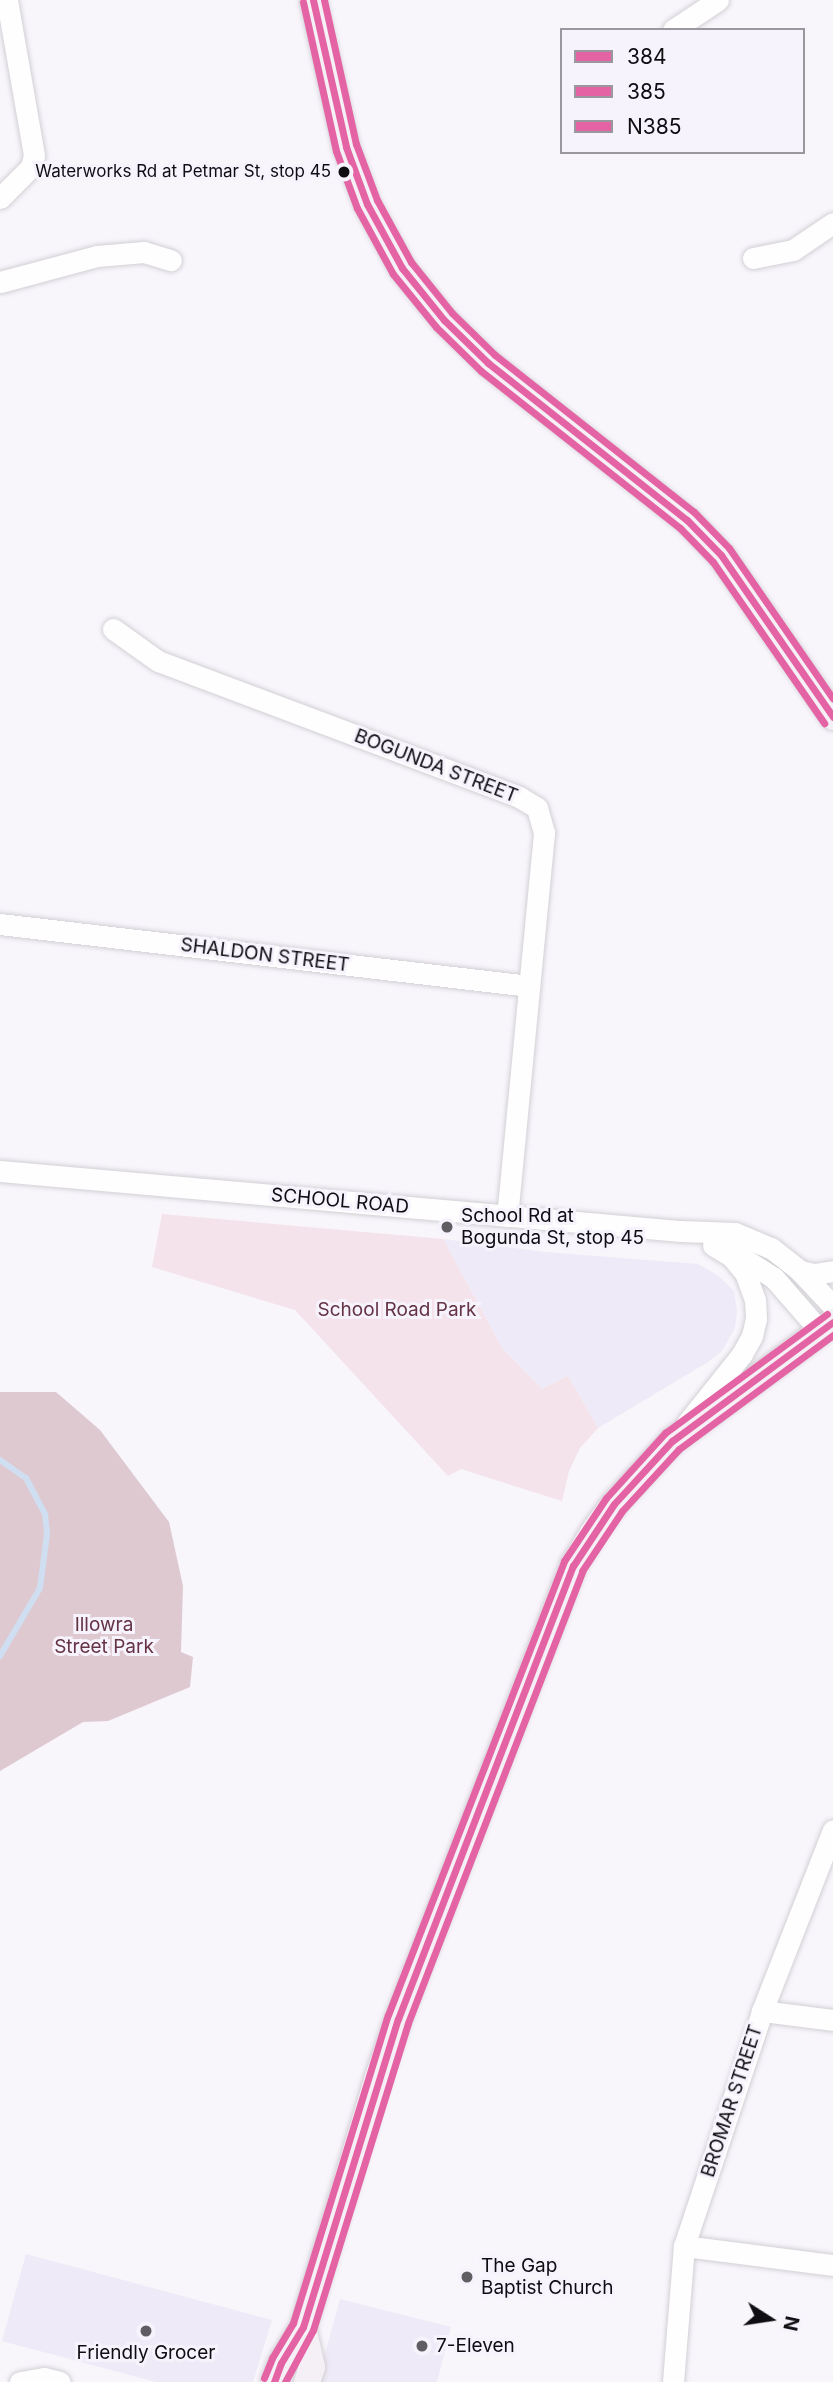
<!DOCTYPE html>
<html>
<head>
<meta charset="utf-8">
<style>
  body { margin:0 }
  #map { position:relative; width:833px; height:2382px; overflow:hidden; background:#f8f5fb; font-family:Inter,sans-serif }
  div>[style] { position:absolute }
  .built>* { inset:0; background:#efeaf7 }
  .green>* { inset:0; background:#f4e3ea }
  .forest>* { inset:0; background:#dec9d1 }
  .stream>* { height:6px; margin:-3px; padding:0 3px; transform-origin:3px; border-radius:3px; background:#cfdef0 }
  .roads { filter:drop-shadow(0 0 2px #d2d0d5) drop-shadow(0 0 2px #d2d0d5) }
  .minor>* { height:21px; margin:-10.5px; padding:0 10.5px; transform-origin:10.5px; border-radius:10.5px; background:#fefefe }
  .major>* { height:26px; margin:-13px; padding:0 13px; transform-origin:13px; border-radius:13px; background:#f5f0f5 }
  .bus-1>* { height:7px; margin:-3.5px; padding:0 3.5px; transform-origin:3.5px; border-radius:3.5px; background:#e463a4 }
  .bus-2>* { height:7px; margin:-3.5px; padding:0 3.5px; transform-origin:3.5px; border-radius:3.5px; background:#e463a4 }
  .bus-3>* { height:7px; margin:-3.5px; padding:0 3.5px; transform-origin:3.5px; border-radius:3.5px; background:#e463a4 }
  .dots>* { width:19px; height:19px; translate:-50% -50%; box-sizing:border-box; border:4px solid #f7f3fd; border-radius:50% }
  span { translate:-50% -50%; white-space:nowrap; text-align:center; line-height:1.15; -webkit-text-stroke:6px #f7f3fd; paint-order:stroke }
  .bus-label { font-size:17px; color:#0f0d11 }
  .right { translate:-100% -50%; text-align:right }
  .street-label { font-size:19px; color:#0f0d11 }
  .poi-label { font-size:19px; color:#0f0d11 }
  .left { translate:0 -50%; text-align:left }
  .park-label { font-size:19px; color:#643344 }
  .legend { position:absolute; left:560px; top:28px; width:245px; height:126px; box-sizing:border-box; background:#f7f3fd; border:2px solid #9a979f; margin:0; padding:9px 12px; list-style:none; font-size:21px; color:#0f0d11 }
  .legend li { display:flex; align-items:center; gap:14px; height:35px }
  .legend b { width:35px; border:2px solid #9a979f }
  .north { position:absolute; left:735px; top:2284px; width:70px; height:70px; -webkit-text-stroke:5px #f7f3fd; paint-order:stroke; rotate:102deg; font-size:19px; font-weight:700; line-height:28px; text-align:center; color:#0f0d11 }
  .north::after { content:''; display:block; margin:auto; width:24px; height:32px; background:#0f0d11; clip-path:polygon(50% 0,100% 100%,50% 72%,0 100%) }
</style>
</head>
<body>
<div id="map">
  <div class="built">
    <i style="clip-path:polygon(443px 1239px,545px 1252px,698px 1264px,719px 1276px,734px 1291px,737px 1310px,735px 1328px,722px 1351px,708px 1362px,598px 1428px,568px 1376px,542px 1389px,502px 1348px)"></i>
    <i style="clip-path:polygon(26px 2254px,272px 2320px,253px 2382px,156px 2382px,2px 2341px)"></i>
    <i style="clip-path:polygon(340px 2299px,451px 2327px,437px 2382px,317px 2382px)"></i>
  </div>
  <div class="green">
    <i style="clip-path:polygon(162px 1214px,443px 1239px,502px 1348px,542px 1389px,568px 1376px,598px 1428px,580px 1448px,569px 1471px,562px 1501px,461px 1469px,448px 1476px,295px 1310px,152px 1267px)"></i>
  </div>
  <div class="forest">
    <i style="clip-path:polygon(0 1392px,56px 1392px,100px 1430px,169px 1522px,183px 1586px,181px 1652px,193px 1657px,190px 1687px,108px 1721px,83px 1722px,0 1771px)"></i>
  </div>
  <div class="stream">
    <i style="left:0;top:1460px;width:32px;rotate:35deg"></i>
    <i style="left:26px;top:1478px;width:41px;rotate:62.2deg"></i>
    <i style="left:45px;top:1514px;width:20px;rotate:84deg"></i>
    <i style="left:47px;top:1534px;width:54px;rotate:97.4deg"></i>
    <i style="left:40px;top:1588px;width:79px;rotate:120.5deg"></i>
  </div>
  <div class="roads">
    <div class="minor">
      <i style="left:673px;top:30px;width:54px;rotate:-33.7deg"></i>
      <i style="left:0;top:198px;width:44px;rotate:-45deg"></i>
      <i style="left:31px;top:167px;width:12px;rotate:-76deg"></i>
      <i style="left:34px;top:155px;width:157px;rotate:-99.9deg"></i>
      <i style="left:753px;top:258px;width:41px;rotate:-11.3deg"></i>
      <i style="left:793px;top:250px;width:48px;rotate:-34deg"></i>
      <i style="left:0;top:282px;width:100px;rotate:-15deg"></i>
      <i style="left:97px;top:256px;width:47px;rotate:-4.9deg"></i>
      <i style="left:144px;top:252px;width:28px;rotate:17deg"></i>
      <i style="left:113px;top:629px;width:55px;rotate:35.4deg"></i>
      <i style="left:158px;top:661px;width:386px;rotate:20.6deg"></i>
      <i style="left:519px;top:797px;width:21px;rotate:31deg"></i>
      <i style="left:537px;top:808px;width:26px;rotate:74deg"></i>
      <i style="left:544px;top:833px;width:385px;rotate:95.5deg"></i>
      <i style="left:0;top:924px;width:533px;rotate:6.68deg"></i>
      <i style="left:0;top:1171px;width:684px;rotate:5.04deg"></i>
      <i style="left:681px;top:1231px;width:54px;rotate:2.1deg"></i>
      <i style="left:735px;top:1233px;width:39px;rotate:23deg"></i>
      <i style="left:771px;top:1248px;width:37px;rotate:38deg"></i>
      <i style="left:800px;top:1271px;width:48px;rotate:46.7deg"></i>
      <i style="left:735px;top:1253px;width:46px;rotate:32.7deg"></i>
      <i style="left:774px;top:1278px;width:70px;rotate:49deg"></i>
      <i style="left:800px;top:1271px;width:14px;rotate:12deg"></i>
      <i style="left:814px;top:1274px;width:19px;rotate:-9deg"></i>
      <i style="left:687px;top:1423px;width:88px;rotate:-51.4deg"></i>
      <i style="left:742px;top:1354px;width:21px;rotate:-61deg"></i>
      <i style="left:752px;top:1336px;width:18px;rotate:-77deg"></i>
      <i style="left:756px;top:1318px;width:18px;rotate:-93deg"></i>
      <i style="left:755px;top:1300px;width:29px;rotate:-110deg"></i>
      <i style="left:745px;top:1273px;width:22px;rotate:-129deg"></i>
      <i style="left:731px;top:1256px;width:21px;rotate:-149deg"></i>
      <i style="left:762px;top:2011px;width:72px;rotate:7.2deg"></i>
      <i style="left:684px;top:2246px;width:150px;rotate:7.3deg"></i>
      <i style="left:20px;top:2382px;width:24px;rotate:-9deg"></i>
      <i style="left:44px;top:2378px;width:16px;rotate:14deg"></i>
      <i style="left:673px;top:2382px;width:136px;rotate:-85.4deg"></i>
      <i style="left:684px;top:2246px;width:248px;rotate:-71.6deg"></i>
      <i style="left:762px;top:2011px;width:194px;rotate:-68.6deg"></i>
    </div>
    <div class="major">
      <i style="left:313px;top:0;width:151px;rotate:77.3deg"></i>
      <i style="left:346px;top:147px;width:61px;rotate:69.8deg"></i>
      <i style="left:367px;top:204px;width:73px;rotate:61.3deg"></i>
      <i style="left:402px;top:268px;width:67px;rotate:51.1deg"></i>
      <i style="left:444px;top:320px;width:62px;rotate:44.3deg"></i>
      <i style="left:488px;top:363px;width:253px;rotate:38.3deg"></i>
      <i style="left:687px;top:520px;width:49px;rotate:45.8deg"></i>
      <i style="left:721px;top:555px;width:197px;rotate:55.3deg"></i>
      <i style="left:303px;top:2327px;width:41px;rotate:77.3deg"></i>
      <i style="left:312px;top:2367px;width:16px;rotate:108deg"></i>
      <i style="left:274px;top:2382px;width:20px;rotate:-70deg"></i>
      <i style="left:281px;top:2363px;width:42px;rotate:-58.6deg"></i>
      <i style="left:303px;top:2327px;width:258px;rotate:-73.3deg"></i>
      <i style="left:377px;top:2080px;width:65px;rotate:-71deg"></i>
      <i style="left:398px;top:2019px;width:486px;rotate:-68.9deg"></i>
      <i style="left:573px;top:1566px;width:37px;rotate:-59deg"></i>
      <i style="left:592px;top:1534px;width:37px;rotate:-54deg"></i>
      <i style="left:614px;top:1504px;width:86px;rotate:-47.4deg"></i>
      <i style="left:672px;top:1441px;width:200px;rotate:-36.5deg"></i>
    </div>
  </div>
  <div class="bus-1">
    <i style="left:313px;top:0;width:151px;rotate:77.3deg"></i>
    <i style="left:346px;top:147px;width:61px;rotate:69.8deg"></i>
    <i style="left:367px;top:204px;width:73px;rotate:61.3deg"></i>
    <i style="left:402px;top:268px;width:67px;rotate:51.1deg"></i>
    <i style="left:444px;top:320px;width:62px;rotate:44.3deg"></i>
    <i style="left:488px;top:363px;width:253px;rotate:38.3deg"></i>
    <i style="left:687px;top:520px;width:49px;rotate:45.8deg"></i>
    <i style="left:721px;top:555px;width:197px;rotate:55.3deg"></i>
    <i style="left:274px;top:2382px;width:20px;rotate:-70deg"></i>
    <i style="left:281px;top:2363px;width:42px;rotate:-58.6deg"></i>
    <i style="left:303px;top:2327px;width:322px;rotate:-72.9deg"></i>
    <i style="left:398px;top:2019px;width:486px;rotate:-68.9deg"></i>
    <i style="left:573px;top:1566px;width:74px;rotate:-56.5deg"></i>
    <i style="left:614px;top:1504px;width:86px;rotate:-47.4deg"></i>
    <i style="left:672px;top:1441px;width:200px;rotate:-36.5deg"></i>
  </div>
  <div class="bus-2">
    <i style="left:303px;top:2px;width:153px;rotate:77.5deg"></i>
    <i style="left:336px;top:151px;width:61px;rotate:69.8deg"></i>
    <i style="left:357px;top:208px;width:75px;rotate:61.4deg"></i>
    <i style="left:393px;top:274px;width:68px;rotate:50.9deg"></i>
    <i style="left:436px;top:327px;width:63px;rotate:44.4deg"></i>
    <i style="left:481px;top:371px;width:253px;rotate:38.3deg"></i>
    <i style="left:680px;top:528px;width:47px;rotate:45.9deg"></i>
    <i style="left:713px;top:562px;width:196px;rotate:55.4deg"></i>
    <i style="left:285px;top:2382px;width:59px;rotate:-61.7deg"></i>
    <i style="left:313px;top:2330px;width:321px;rotate:-72.8deg"></i>
    <i style="left:408px;top:2023px;width:484px;rotate:-68.9deg"></i>
    <i style="left:582px;top:1571px;width:72px;rotate:-56.3deg"></i>
    <i style="left:622px;top:1511px;width:84px;rotate:-47.4deg"></i>
    <i style="left:679px;top:1449px;width:192px;rotate:-36.5deg"></i>
  </div>
  <div class="bus-3">
    <i style="left:324px;top:0;width:148px;rotate:77.5deg"></i>
    <i style="left:356px;top:144px;width:60px;rotate:69.4deg"></i>
    <i style="left:377px;top:200px;width:71px;rotate:61.3deg"></i>
    <i style="left:411px;top:262px;width:65px;rotate:51.2deg"></i>
    <i style="left:452px;top:313px;width:60px;rotate:44.3deg"></i>
    <i style="left:495px;top:355px;width:253px;rotate:38.3deg"></i>
    <i style="left:694px;top:512px;width:50px;rotate:45.8deg"></i>
    <i style="left:729px;top:548px;width:183px;rotate:55.4deg"></i>
    <i style="left:264px;top:2378px;width:22px;rotate:-68deg"></i>
    <i style="left:272px;top:2358px;width:41px;rotate:-59deg"></i>
    <i style="left:293px;top:2323px;width:322px;rotate:-72.9deg"></i>
    <i style="left:388px;top:2015px;width:487px;rotate:-68.8deg"></i>
    <i style="left:564px;top:1561px;width:76px;rotate:-56.3deg"></i>
    <i style="left:606px;top:1498px;width:88px;rotate:-47.8deg"></i>
    <i style="left:665px;top:1433px;width:201px;rotate:-36.3deg"></i>
  </div>
  <div class="dots">
    <i style="left:344px;top:172px;background:#0f0d11"></i>
    <i style="left:447px;top:1227px;background:#615e63"></i>
    <i style="left:467px;top:2277px;background:#615e63"></i>
    <i style="left:146px;top:2331px;background:#615e63"></i>
    <i style="left:422px;top:2346px;background:#615e63"></i>
  </div>
  <div class="bus-label">
    <span class="right" style="left:331px;top:172px">Waterworks Rd at Petmar St, stop 45</span>
  </div>
  <div class="street-label">
    <span style="left:436px;top:766px;rotate:21deg">BOGUNDA STREET</span>
    <span style="left:265px;top:955px;rotate:7deg">SHALDON STREET</span>
    <span style="left:340px;top:1201px;rotate:5deg">SCHOOL ROAD</span>
    <span style="left:732px;top:2101px;rotate:-72deg">BROMAR STREET</span>
  </div>
  <div class="poi-label">
    <span class="left" style="left:461px;top:1227px">School Rd at<br>Bogunda St, stop 45</span>
    <span class="left" style="left:481px;top:2277px">The Gap<br>Baptist Church</span>
    <span class="left" style="left:436px;top:2346px">7-Eleven</span>
    <span style="left:146px;top:2353px">Friendly Grocer</span>
  </div>
  <div class="park-label">
    <span style="left:397px;top:1310px">School Road Park</span>
    <span style="left:104px;top:1636px">Illowra<br>Street Park</span>
  </div>
  <ul class="legend">
  <li><b style="height:9px;background:#e463a4"></b>384</li>
  <li><b style="height:9px;background:#e463a4"></b>385</li>
  <li><b style="height:9px;background:#e463a4"></b>N385</li>
  </ul>
  <div class="north">N</div>
</div>
</body>
</html>
